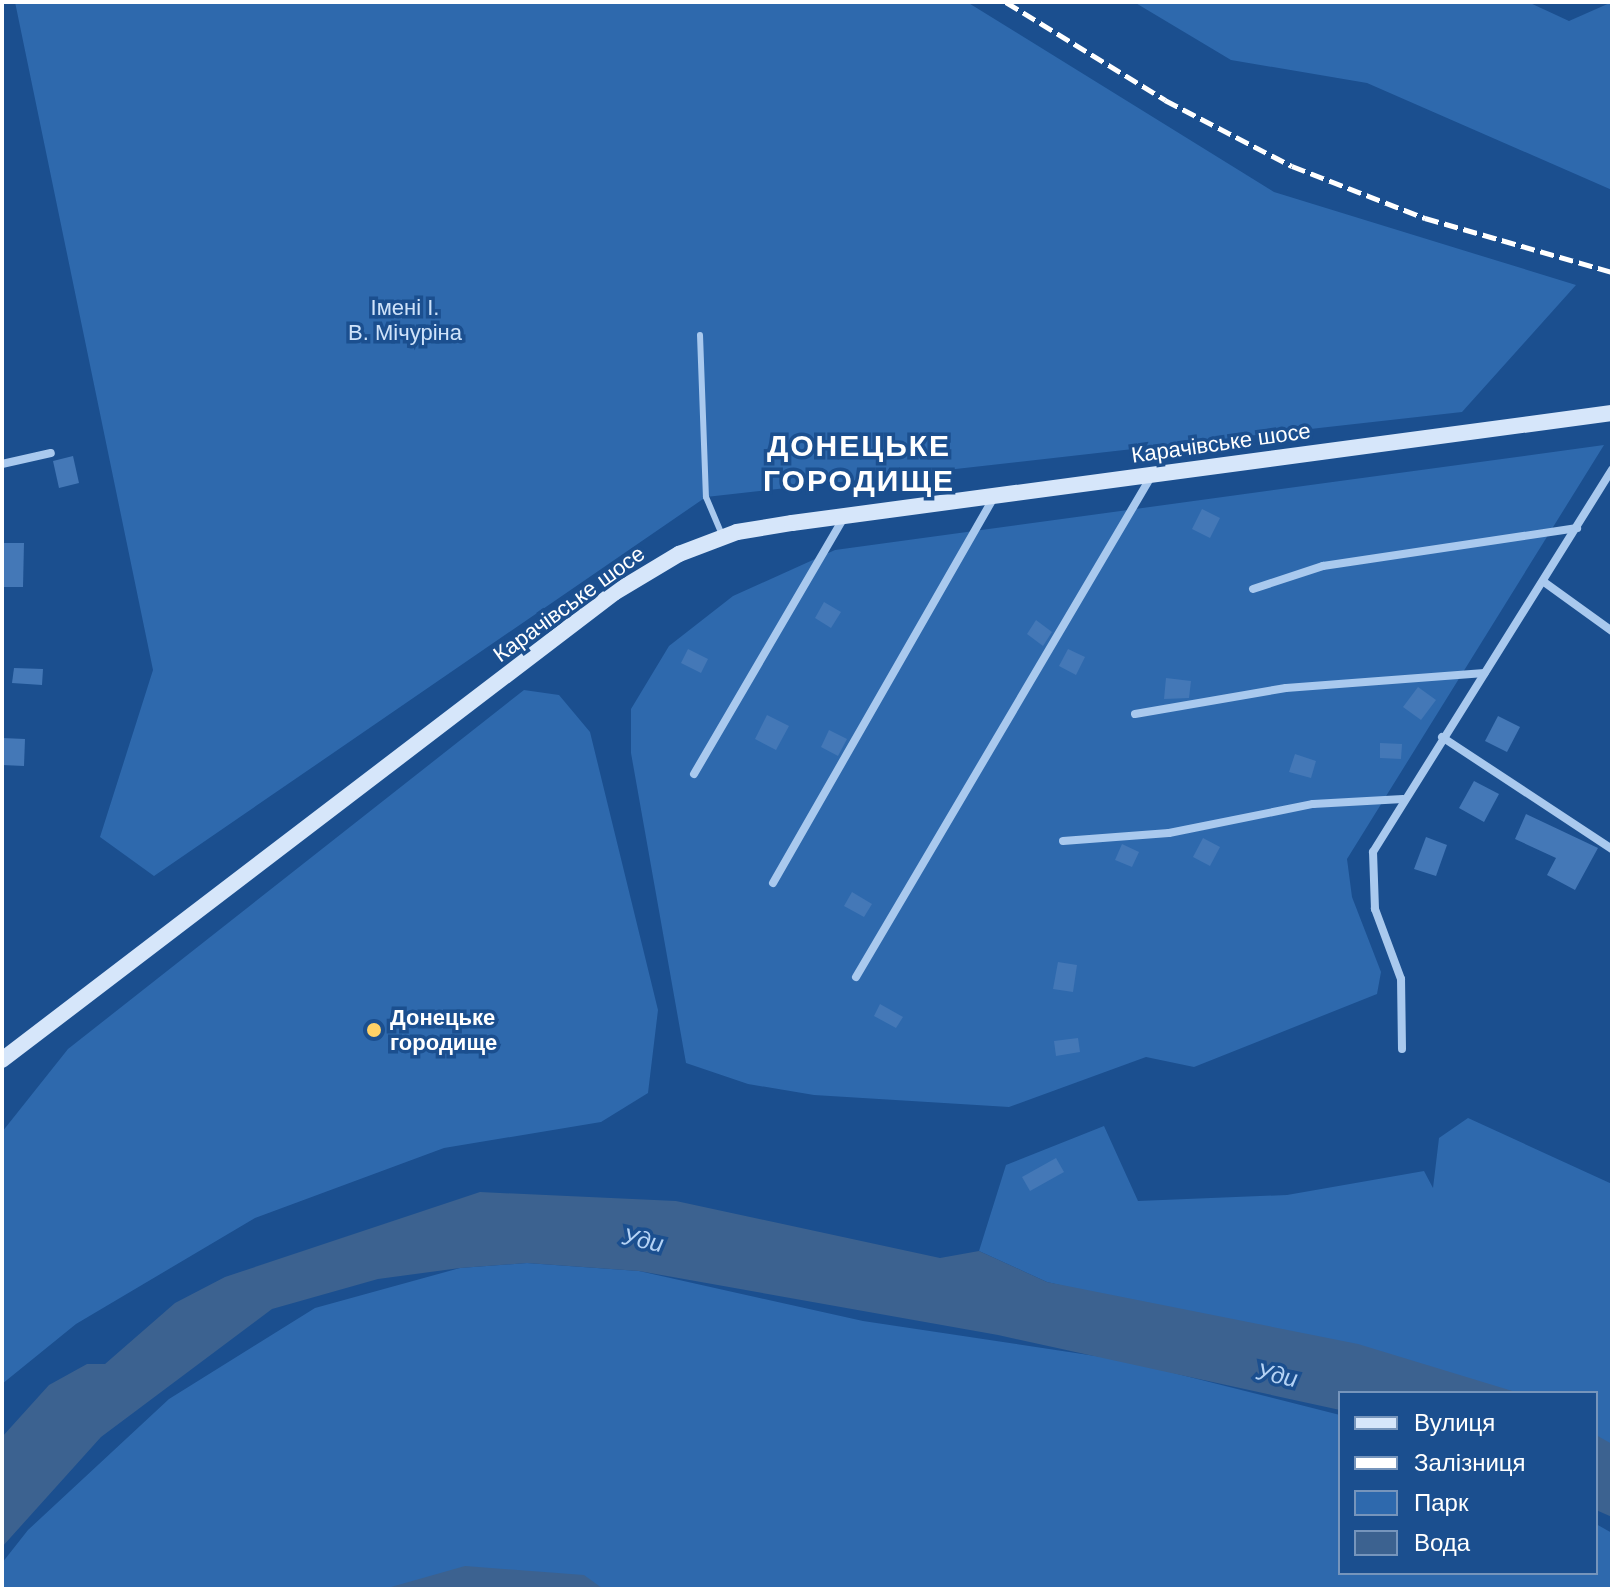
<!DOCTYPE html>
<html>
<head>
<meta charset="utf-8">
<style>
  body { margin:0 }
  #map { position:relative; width:1614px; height:1591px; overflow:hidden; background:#1b4f8f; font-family:Arial,sans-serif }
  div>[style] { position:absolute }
  .green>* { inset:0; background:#2e69ad }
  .water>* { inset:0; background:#3c6290 }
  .building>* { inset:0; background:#4478b7 }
  .lane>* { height:6px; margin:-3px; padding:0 3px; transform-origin:3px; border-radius:3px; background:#a9c9ee }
  .street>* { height:8px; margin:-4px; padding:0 4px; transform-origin:4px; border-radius:4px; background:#a9c9ee }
  .secondary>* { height:16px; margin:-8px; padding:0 8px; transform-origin:8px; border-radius:8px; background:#d6e6fa }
  .rail>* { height:5px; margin-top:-2.5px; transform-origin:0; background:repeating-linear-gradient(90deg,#fff 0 14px,transparent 0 20px) }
  .dots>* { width:22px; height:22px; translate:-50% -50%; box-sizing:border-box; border:4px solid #1b4f8f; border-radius:50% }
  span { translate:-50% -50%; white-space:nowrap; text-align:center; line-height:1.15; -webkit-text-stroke:7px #1b4f8f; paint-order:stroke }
  .park-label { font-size:22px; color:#cfe3fa }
  .street-label { font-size:22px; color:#fff }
  .poi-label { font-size:22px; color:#fff; font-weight:700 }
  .left { translate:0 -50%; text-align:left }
  .water-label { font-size:24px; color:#b5d3f5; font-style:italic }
  .district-label { font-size:30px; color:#fff; font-weight:700; letter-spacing:2px }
  .frame { position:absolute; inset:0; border:4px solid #fff; pointer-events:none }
  .legend { position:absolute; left:1338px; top:1391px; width:260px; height:184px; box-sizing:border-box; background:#1b4f8f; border:2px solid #7695bc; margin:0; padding:10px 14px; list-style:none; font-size:24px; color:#fff }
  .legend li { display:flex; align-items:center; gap:16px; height:40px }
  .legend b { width:40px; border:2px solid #7695bc }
</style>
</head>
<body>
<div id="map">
  <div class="green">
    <i style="clip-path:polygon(15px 2px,967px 2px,1274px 192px,1576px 285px,1462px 412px,706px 497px,154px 876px,100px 837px,153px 670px)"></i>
    <i style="clip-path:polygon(1134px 2px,1528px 2px,1569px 21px,1612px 2px,1612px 190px,1367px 83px,1231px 60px)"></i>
    <i style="clip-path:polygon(1604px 445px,1347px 859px,1352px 897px,1381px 972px,1377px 994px,1194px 1067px,1146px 1057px,1009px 1107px,814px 1095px,748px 1084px,686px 1063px,631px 753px,631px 709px,669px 646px,733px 596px,835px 550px)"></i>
    <i style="clip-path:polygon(524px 690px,559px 695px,590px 732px,658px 1010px,648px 1093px,601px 1122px,444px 1148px,255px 1218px,76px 1324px,2px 1384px,2px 1132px,68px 1049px)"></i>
    <i style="clip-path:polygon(1468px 1118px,1612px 1184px,1612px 1452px,1596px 1442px,1596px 1393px,1517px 1393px,1047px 1282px,979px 1251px,1006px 1165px,1104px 1126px,1138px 1201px,1287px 1195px,1424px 1171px,1433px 1188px,1439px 1138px)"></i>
    <i style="clip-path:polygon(527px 1263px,639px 1271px,863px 1321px,1122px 1360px,1340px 1415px,1340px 1573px,1596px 1573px,1596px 1524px,1612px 1533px,1612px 1589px,2px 1589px,2px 1563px,28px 1530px,169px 1399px,315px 1308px,460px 1268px)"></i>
  </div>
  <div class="water">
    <i style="clip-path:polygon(480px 1192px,676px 1201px,940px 1258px,979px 1251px,1047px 1282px,1358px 1344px,1519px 1393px,1340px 1393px,1340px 1410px,998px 1335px,639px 1271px,527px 1263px,460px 1268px,378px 1279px,272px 1309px,101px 1437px,2px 1547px,2px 1437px,49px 1385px,87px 1364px,105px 1364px,175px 1303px,225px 1277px)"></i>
    <i style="clip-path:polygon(1596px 1435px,1612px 1444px,1612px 1517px,1596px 1510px)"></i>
    <i style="clip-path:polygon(465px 1566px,584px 1575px,602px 1588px,384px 1589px)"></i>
  </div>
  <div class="building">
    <i style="clip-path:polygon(73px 456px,79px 483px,59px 488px,53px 461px)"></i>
    <i style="clip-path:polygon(1202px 509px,1220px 518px,1210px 538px,1192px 529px)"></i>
    <i style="clip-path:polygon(4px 543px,24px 543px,23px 587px,3px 587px)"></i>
    <i style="clip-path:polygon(824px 602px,841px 612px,831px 628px,815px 618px)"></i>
    <i style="clip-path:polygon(1036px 620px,1052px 632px,1043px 646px,1027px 634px)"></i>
    <i style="clip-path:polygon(688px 649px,708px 659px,701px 673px,681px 663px)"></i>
    <i style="clip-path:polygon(1068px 649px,1085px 657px,1076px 675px,1059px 666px)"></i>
    <i style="clip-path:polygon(14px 668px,43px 669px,42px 685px,12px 683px)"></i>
    <i style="clip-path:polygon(1166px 678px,1191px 681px,1189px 698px,1164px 699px)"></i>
    <i style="clip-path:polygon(1418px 687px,1436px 700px,1421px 720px,1403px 707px)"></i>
    <i style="clip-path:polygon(767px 715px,789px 726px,776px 750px,755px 739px)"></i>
    <i style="clip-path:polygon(1498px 716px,1520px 727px,1507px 752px,1485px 741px)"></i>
    <i style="clip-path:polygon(829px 730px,847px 739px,838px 756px,821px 747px)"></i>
    <i style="clip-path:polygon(2px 738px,25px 739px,24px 766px,2px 765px)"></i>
    <i style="clip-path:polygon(1380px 743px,1402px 744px,1401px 759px,1380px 758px)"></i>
    <i style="clip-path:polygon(1295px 754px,1316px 761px,1311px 778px,1289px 772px)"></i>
    <i style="clip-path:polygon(1474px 781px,1499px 794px,1484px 822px,1459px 808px)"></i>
    <i style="clip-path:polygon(1526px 814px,1598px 848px,1575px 890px,1547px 875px,1556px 858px,1515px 839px)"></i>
    <i style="clip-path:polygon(1426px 837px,1447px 845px,1436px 876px,1414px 869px)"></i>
    <i style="clip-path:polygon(1203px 838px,1220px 847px,1210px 866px,1193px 857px)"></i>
    <i style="clip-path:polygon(1122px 844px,1139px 852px,1132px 867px,1115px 860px)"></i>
    <i style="clip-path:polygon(852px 892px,872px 904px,864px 917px,844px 906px)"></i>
    <i style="clip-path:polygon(1058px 962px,1077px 965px,1073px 992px,1053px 989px)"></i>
    <i style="clip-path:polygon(880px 1004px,903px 1017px,896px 1028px,874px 1016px)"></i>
    <i style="clip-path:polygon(1078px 1038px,1080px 1052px,1056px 1056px,1054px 1041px)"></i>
    <i style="clip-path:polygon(1056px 1158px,1064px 1172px,1030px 1191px,1022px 1177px)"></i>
  </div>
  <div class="lane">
    <i style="left:700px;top:335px;width:162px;rotate:87.9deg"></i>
    <i style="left:706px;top:497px;width:43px;rotate:67deg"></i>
  </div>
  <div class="street">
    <i style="left:2px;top:464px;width:50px;rotate:-12.7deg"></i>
    <i style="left:1544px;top:582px;width:84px;rotate:35.8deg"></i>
    <i style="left:1253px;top:589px;width:74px;rotate:-18.2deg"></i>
    <i style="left:1323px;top:566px;width:257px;rotate:-8.5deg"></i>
    <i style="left:1135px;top:714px;width:153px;rotate:-9.8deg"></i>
    <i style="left:1286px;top:688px;width:199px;rotate:-4.3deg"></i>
    <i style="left:1442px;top:737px;width:204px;rotate:33.4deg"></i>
    <i style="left:694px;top:774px;width:298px;rotate:-59.7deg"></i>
    <i style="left:1063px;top:841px;width:106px;rotate:-4.3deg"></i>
    <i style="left:1169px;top:833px;width:147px;rotate:-11.4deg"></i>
    <i style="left:1313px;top:804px;width:90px;rotate:-3.2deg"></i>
    <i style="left:773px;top:883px;width:446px;rotate:-60.2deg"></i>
    <i style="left:856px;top:977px;width:583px;rotate:-59.47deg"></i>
    <i style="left:1402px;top:1049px;width:70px;rotate:-90.8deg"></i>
    <i style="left:1401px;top:979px;width:75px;rotate:-110.4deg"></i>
    <i style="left:1375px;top:909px;width:57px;rotate:-92deg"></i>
    <i style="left:1373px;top:852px;width:451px;rotate:-58deg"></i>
  </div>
  <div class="secondary">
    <i style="left:2px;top:1060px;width:770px;rotate:-37.35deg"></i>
    <i style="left:614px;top:593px;width:76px;rotate:-31deg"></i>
    <i style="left:679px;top:554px;width:62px;rotate:-20.8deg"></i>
    <i style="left:737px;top:532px;width:56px;rotate:-9.3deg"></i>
    <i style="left:792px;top:523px;width:827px;rotate:-7.64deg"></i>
  </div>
  <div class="rail">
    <i style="left:1006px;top:2px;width:187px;rotate:31.6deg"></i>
    <i style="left:1165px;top:100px;width:143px;rotate:27.5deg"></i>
    <i style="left:1292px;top:166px;width:143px;rotate:21.4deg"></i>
    <i style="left:1425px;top:218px;width:195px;rotate:16.1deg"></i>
  </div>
  <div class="dots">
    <i style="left:374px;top:1030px;background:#ffd166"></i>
  </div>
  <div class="park-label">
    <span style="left:405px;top:320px">Імені І.<br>В. Мічуріна</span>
  </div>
  <div class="street-label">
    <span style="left:1221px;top:443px;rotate:-8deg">Карачівське шосе</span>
    <span style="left:569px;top:604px;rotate:-36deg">Карачівське шосе</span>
  </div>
  <div class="poi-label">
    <span class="left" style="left:390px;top:1030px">Донецьке<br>городище</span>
  </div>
  <div class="water-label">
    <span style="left:643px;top:1240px;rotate:12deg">Уди</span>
    <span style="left:1277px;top:1375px;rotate:12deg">Уди</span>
  </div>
  <div class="district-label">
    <span style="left:859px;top:463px">ДОНЕЦЬКЕ<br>ГОРОДИЩЕ</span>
  </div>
  <div class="frame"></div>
  <ul class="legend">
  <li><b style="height:10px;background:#d6e6fa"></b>Вулиця</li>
  <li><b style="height:10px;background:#fff"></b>Залізниця</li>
  <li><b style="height:22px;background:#2e69ad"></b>Парк</li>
  <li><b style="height:22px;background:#3c6290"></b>Вода</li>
  </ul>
</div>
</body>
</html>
